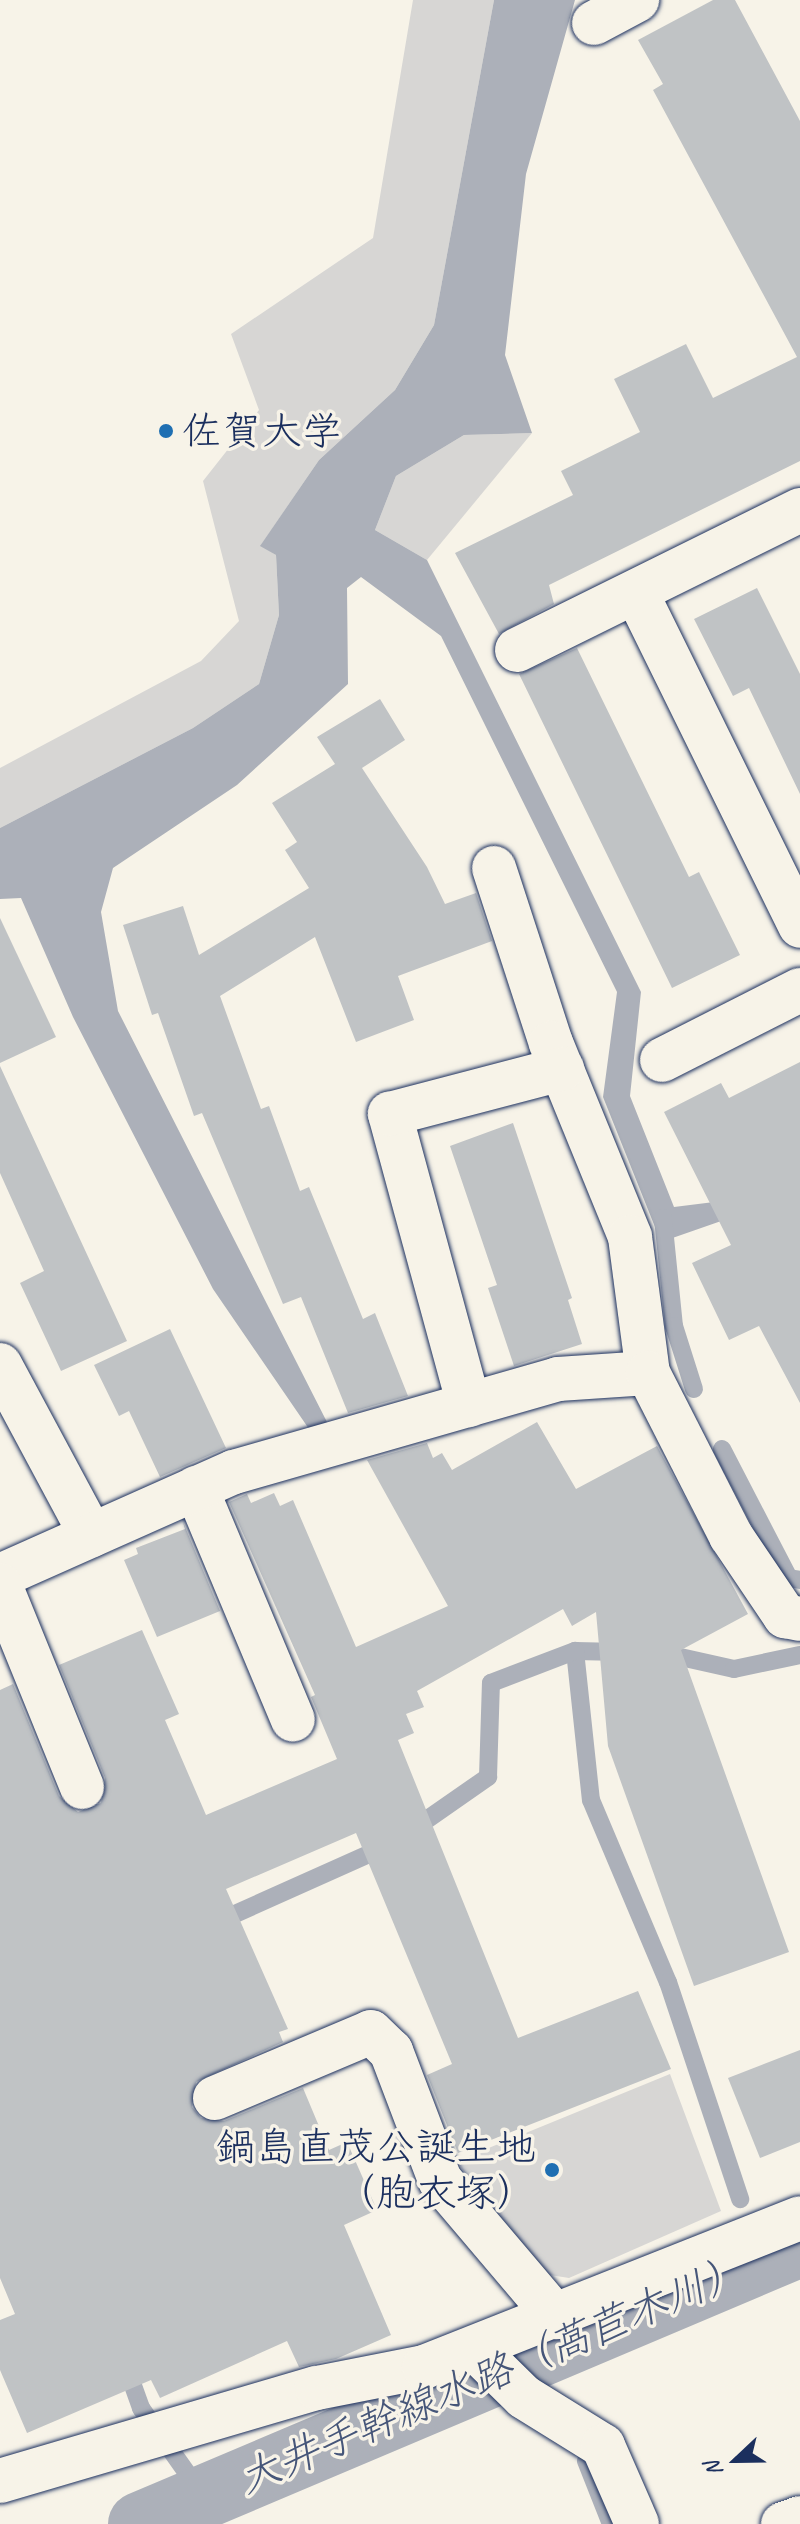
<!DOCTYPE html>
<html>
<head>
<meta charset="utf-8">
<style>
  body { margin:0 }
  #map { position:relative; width:800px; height:2524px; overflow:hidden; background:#f7f3e8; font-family:Caveat,"Klee One",sans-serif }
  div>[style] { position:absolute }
  .green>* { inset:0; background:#d7d6d4 }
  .water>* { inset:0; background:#acb0b9 }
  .stream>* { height:18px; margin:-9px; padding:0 9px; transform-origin:9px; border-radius:9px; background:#acb0b9 }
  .canal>* { height:64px; margin:-32px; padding:0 32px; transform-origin:32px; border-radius:32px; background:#acb0b9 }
  .building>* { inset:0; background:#c0c3c5 }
  .roads { filter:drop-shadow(0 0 2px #1b2f5e) drop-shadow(0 0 2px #1b2f5e) }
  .street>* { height:44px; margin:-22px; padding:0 22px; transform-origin:22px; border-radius:22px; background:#f7f3e8 }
  .dots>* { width:22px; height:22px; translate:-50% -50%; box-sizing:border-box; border:4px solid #f7f3e8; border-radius:50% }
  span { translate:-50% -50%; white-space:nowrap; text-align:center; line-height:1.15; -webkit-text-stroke:7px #f7f3e8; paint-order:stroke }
  .poi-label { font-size:40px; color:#1b2f5e }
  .left { translate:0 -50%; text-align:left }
  .right { translate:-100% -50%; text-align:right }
  .water-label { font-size:42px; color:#465679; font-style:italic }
  .north { position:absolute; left:696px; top:2420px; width:80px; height:80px; -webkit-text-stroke:6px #f7f3e8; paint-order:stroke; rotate:248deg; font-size:22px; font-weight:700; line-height:32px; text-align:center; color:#1b2f5e }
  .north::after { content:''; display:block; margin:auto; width:28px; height:36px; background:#1b2f5e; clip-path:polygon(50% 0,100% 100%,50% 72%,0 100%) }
</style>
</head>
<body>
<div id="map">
  <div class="green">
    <i style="clip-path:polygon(413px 0,494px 0,434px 325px,395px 390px,319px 460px,261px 545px,276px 555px,279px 615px,259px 684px,193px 728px,0 828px,0 768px,201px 661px,239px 621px,203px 481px,259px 410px,231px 334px,373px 238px)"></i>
    <i style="clip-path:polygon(532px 433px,427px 560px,375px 530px,396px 476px,464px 435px)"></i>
    <i style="clip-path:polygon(670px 2074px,721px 2211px,569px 2278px,531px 2272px,457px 2161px)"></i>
  </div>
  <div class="water">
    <i style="clip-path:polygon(494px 0,575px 0,526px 174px,505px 355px,532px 433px,464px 435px,396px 476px,375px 530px,427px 560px,641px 992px,630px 1096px,674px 1207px,722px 1201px,747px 1212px,661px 1242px,603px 1097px,617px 992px,441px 636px,361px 577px,347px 588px,348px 684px,237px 785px,113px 868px,101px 912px,118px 1011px,329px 1426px,309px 1429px,213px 1289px,73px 1017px,21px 898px,0 899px,0 828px,193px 728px,259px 684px,279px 615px,276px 555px,260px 546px,319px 460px,395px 390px,434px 325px)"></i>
  </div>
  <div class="stream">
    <i style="left:663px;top:1218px;width:109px;rotate:84.2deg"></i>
    <i style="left:674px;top:1326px;width:66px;rotate:72.4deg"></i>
    <i style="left:722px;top:1449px;width:145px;rotate:62.6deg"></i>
    <i style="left:789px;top:1578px;width:11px;rotate:10deg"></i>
    <i style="left:621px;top:1652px;width:46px;rotate:-178.8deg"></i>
    <i style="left:575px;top:1651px;width:150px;rotate:83.9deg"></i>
    <i style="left:591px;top:1800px;width:198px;rotate:67.1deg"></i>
    <i style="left:668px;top:1982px;width:229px;rotate:71.6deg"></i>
    <i style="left:658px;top:1652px;width:78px;rotate:12.6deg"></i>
    <i style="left:734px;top:1669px;width:67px;rotate:-12deg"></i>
    <i style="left:412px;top:1830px;width:93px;rotate:-34.9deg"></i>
    <i style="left:488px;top:1777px;width:94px;rotate:-88.2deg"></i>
    <i style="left:491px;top:1683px;width:90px;rotate:-20.9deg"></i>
    <i style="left:217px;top:1922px;width:186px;rotate:-24.1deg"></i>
    <i style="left:126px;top:2366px;width:45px;rotate:70.3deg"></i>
    <i style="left:141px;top:2408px;width:109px;rotate:54.7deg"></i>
    <i style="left:586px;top:2461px;width:68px;rotate:68.4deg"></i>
  </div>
  <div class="canal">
    <i style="left:140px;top:2524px;width:717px;rotate:-22.92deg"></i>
  </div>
  <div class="building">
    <i style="clip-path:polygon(713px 0,735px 0,800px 121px,800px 461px,549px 585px,554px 604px,499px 634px,455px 553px,573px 495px,561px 471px,640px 432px,614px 379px,686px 344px,713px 398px,797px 357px,653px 90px,663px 84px,638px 40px)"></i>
    <i style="clip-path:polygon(757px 588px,800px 674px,800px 794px,749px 688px,733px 696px,694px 619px)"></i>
    <i style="clip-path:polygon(577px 648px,689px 877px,699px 872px,740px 955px,672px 988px,519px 674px)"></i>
    <i style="clip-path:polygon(380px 699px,405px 740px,362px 768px,427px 867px,445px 904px,476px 893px,492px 941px,398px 976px,414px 1020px,356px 1042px,315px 937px,220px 996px,261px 1109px,269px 1106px,300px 1191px,309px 1187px,363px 1319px,375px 1313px,408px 1396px,348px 1413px,301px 1297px,283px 1304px,202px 1113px,194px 1116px,158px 1013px,152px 1015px,123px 925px,183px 906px,199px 955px,309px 888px,285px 850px,297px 842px,272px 803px,335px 764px,317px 737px)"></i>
    <i style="clip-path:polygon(0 918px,56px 1037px,0 1063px)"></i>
    <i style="clip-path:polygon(800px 1062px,800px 1403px,759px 1326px,729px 1340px,692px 1263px,731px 1245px,664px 1112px,721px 1083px,729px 1098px)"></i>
    <i style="clip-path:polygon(0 1066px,127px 1341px,61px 1371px,20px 1283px,44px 1271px,0 1173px)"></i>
    <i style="clip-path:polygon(513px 1123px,572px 1298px,568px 1300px,582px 1344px,514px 1366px,488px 1288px,497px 1285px,450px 1146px)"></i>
    <i style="clip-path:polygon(170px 1329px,226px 1448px,160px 1477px,129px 1411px,119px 1416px,94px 1365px)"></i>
    <i style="clip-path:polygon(537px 1422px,576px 1489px,657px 1446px,748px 1614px,681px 1650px,789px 1952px,694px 1986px,608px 1746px,596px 1612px,572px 1626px,563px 1609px,417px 1691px,424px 1707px,406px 1714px,414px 1733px,398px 1740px,518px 2038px,638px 1991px,671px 2069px,458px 2153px,427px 2075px,452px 2064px,356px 1833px,226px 1889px,288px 2029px,279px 2032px,283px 2042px,196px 2082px,192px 2107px,201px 2118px,224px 2121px,303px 2088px,329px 2150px,347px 2142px,377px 2210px,344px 2225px,391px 2335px,336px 2359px,299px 2367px,287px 2341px,160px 2398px,151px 2380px,27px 2433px,0 2370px,0 2320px,15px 2314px,0 2278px,0 1690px,13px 1684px,59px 1796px,78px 1812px,101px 1803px,105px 1778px,59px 1665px,142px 1630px,179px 1714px,165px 1720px,206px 1815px,337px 1759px,311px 1697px,315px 1695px,229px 1502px,247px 1494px,251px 1503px,274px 1493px,280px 1506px,293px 1500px,356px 1647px,448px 1606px,367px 1460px,427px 1443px,433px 1458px,442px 1453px,452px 1470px)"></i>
    <i style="clip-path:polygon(183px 1522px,220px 1611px,157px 1637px,124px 1560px,138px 1554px,136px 1548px,185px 1529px)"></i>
    <i style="clip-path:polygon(800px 2050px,800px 2142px,760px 2158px,728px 2078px)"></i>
  </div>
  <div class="roads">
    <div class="street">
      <i style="left:594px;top:23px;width:49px;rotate:-28.1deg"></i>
      <i style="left:636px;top:592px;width:372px;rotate:63.8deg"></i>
      <i style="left:517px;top:650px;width:316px;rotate:-26.3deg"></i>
      <i style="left:494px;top:868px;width:184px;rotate:72deg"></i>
      <i style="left:551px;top:1043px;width:209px;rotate:67.8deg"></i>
      <i style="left:630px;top:1237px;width:137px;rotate:82.5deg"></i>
      <i style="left:662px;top:1060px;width:155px;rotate:-26.9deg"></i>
      <i style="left:0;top:1365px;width:193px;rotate:61.8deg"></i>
      <i style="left:469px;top:1405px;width:302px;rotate:-105.2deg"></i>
      <i style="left:390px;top:1114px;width:178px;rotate:-14.7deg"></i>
      <i style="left:196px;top:1488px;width:251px;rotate:67.3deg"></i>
      <i style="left:0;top:1576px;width:256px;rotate:-24deg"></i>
      <i style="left:234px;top:1472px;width:337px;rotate:-16deg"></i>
      <i style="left:558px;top:1379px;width:90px;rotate:-3.8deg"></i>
      <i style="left:648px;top:1373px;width:183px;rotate:63deg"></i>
      <i style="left:731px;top:1536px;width:97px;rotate:56deg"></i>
      <i style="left:785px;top:1616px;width:15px;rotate:11deg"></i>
      <i style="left:0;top:1585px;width:218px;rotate:67.9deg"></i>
      <i style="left:215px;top:2098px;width:169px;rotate:-22.9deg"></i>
      <i style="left:371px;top:2032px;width:28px;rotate:44deg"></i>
      <i style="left:391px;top:2051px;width:138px;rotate:69.2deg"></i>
      <i style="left:440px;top:2180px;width:180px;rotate:49.7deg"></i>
      <i style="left:476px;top:2350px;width:67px;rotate:44.4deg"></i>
      <i style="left:524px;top:2397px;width:93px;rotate:31.8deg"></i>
      <i style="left:603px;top:2446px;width:85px;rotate:66.4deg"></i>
      <i style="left:0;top:2481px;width:330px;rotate:-16.4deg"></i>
      <i style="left:317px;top:2388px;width:109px;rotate:-11.1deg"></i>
      <i style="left:424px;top:2367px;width:404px;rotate:-21.6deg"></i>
      <i style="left:783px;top:2524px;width:18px;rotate:-19deg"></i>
    </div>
  </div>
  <div class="dots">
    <i style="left:166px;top:431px;background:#1f6fb2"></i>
    <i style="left:552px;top:2170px;background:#1f6fb2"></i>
  </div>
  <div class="poi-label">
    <span class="left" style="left:182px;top:431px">佐賀大学</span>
    <span class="right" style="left:536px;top:2170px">鍋島直茂公誕生地<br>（胞衣塚）</span>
  </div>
  <div class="water-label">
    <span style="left:492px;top:2375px;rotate:-23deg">大井手幹線水路（萵苣木川）</span>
  </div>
  <div class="north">N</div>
</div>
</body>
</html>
